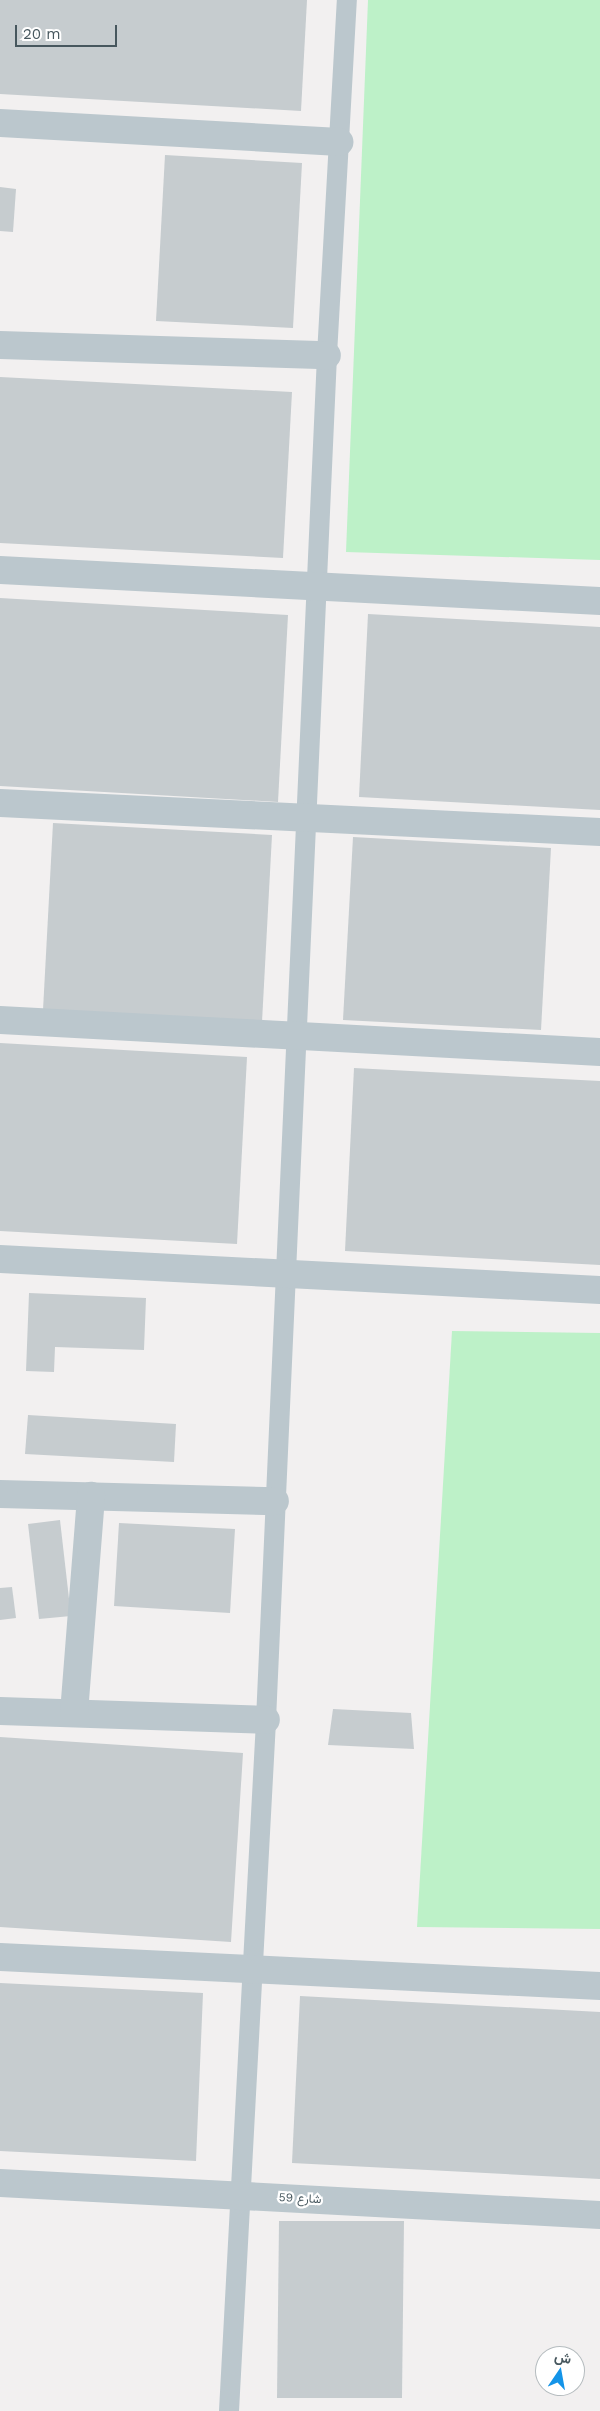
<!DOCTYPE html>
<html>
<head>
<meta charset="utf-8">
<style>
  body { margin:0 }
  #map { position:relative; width:600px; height:2411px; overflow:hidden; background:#f2f0f0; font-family:"Work Sans",Vazirmatn,sans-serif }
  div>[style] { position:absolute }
  .green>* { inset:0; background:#bdf1c8 }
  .building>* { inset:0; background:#c6cccf }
  .service>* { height:20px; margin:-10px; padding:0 10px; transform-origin:10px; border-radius:10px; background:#bbc7cd }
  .minor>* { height:28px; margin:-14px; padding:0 14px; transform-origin:14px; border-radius:14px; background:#bbc7cd }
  span { translate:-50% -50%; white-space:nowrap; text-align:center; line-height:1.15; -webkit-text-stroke:4.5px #fff; paint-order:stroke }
  .street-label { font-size:12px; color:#47575e }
  .north { position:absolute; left:535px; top:2346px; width:50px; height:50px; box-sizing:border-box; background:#fff; border:1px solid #b5bcbf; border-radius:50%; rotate:12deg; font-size:14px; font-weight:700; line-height:20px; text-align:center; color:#47575e }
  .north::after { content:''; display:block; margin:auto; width:18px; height:22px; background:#1494e8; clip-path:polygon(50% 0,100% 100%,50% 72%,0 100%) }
  .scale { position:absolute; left:15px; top:25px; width:102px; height:22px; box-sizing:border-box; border:2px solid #47575e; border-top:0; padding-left:6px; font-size:15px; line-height:18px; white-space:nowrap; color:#47575e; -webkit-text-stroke:4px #fff; paint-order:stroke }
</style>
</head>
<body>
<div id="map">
  <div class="green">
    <i style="clip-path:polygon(368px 0,600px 0,600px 560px,346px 552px)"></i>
    <i style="clip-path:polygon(452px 1331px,600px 1333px,600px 1929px,417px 1927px)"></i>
  </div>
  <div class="building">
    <i style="clip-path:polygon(0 0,307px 0,301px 111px,0 94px)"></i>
    <i style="clip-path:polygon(165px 155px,302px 163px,293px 328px,156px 321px)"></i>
    <i style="clip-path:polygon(0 187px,16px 189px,13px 232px,0 231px)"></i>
    <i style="clip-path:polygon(0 377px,292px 392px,283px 558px,0 543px)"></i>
    <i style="clip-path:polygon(0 598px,288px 615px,278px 802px,0 786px)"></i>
    <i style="clip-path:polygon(368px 614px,600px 627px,600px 810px,359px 797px)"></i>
    <i style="clip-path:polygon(53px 823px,272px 835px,262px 1022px,43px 1010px)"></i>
    <i style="clip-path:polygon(353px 837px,551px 848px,541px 1030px,343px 1020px)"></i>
    <i style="clip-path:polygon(0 1043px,247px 1057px,237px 1244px,0 1231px)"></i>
    <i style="clip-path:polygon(354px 1068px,600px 1081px,600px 1265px,345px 1251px)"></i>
    <i style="clip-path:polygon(29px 1293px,146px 1298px,144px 1350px,55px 1347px,54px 1372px,26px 1371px)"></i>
    <i style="clip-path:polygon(28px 1415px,176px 1424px,174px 1462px,25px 1454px)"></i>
    <i style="clip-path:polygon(60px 1520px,71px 1616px,39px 1619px,28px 1524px)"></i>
    <i style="clip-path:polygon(119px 1523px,235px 1529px,230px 1613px,114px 1606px)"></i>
    <i style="clip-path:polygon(12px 1587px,16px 1618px,0 1620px,0 1588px)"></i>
    <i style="clip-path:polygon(333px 1709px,411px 1713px,414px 1749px,328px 1745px)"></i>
    <i style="clip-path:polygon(0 1737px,243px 1753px,231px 1942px,0 1927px)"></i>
    <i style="clip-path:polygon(0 1983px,203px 1993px,196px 2161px,0 2151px)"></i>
    <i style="clip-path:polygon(300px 1996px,600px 2012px,600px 2179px,292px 2163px)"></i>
    <i style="clip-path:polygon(279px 2221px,404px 2221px,402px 2398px,277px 2398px)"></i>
  </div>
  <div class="service">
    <i style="left:229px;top:2411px;width:692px;rotate:-86.93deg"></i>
    <i style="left:266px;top:1720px;width:1366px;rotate:-87.44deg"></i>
    <i style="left:327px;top:355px;width:356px;rotate:-86.8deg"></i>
  </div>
  <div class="minor">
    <i style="left:0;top:123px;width:340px;rotate:3.2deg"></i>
    <i style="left:0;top:345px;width:327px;rotate:1.8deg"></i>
    <i style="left:0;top:570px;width:601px;rotate:2.96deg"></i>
    <i style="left:0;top:803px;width:601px;rotate:2.77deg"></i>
    <i style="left:0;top:1020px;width:601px;rotate:3.05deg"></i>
    <i style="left:0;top:1259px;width:601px;rotate:2.96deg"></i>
    <i style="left:0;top:1494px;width:275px;rotate:1.5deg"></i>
    <i style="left:0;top:1711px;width:266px;rotate:1.9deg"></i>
    <i style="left:74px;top:1713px;width:218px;rotate:-85.5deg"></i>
    <i style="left:0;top:1957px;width:601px;rotate:2.77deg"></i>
    <i style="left:0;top:2183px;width:601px;rotate:3.05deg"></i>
  </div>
  <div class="street-label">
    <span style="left:300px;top:2199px;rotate:3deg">شارع 59</span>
  </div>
  <div class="north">ش</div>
  <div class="scale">20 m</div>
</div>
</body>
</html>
